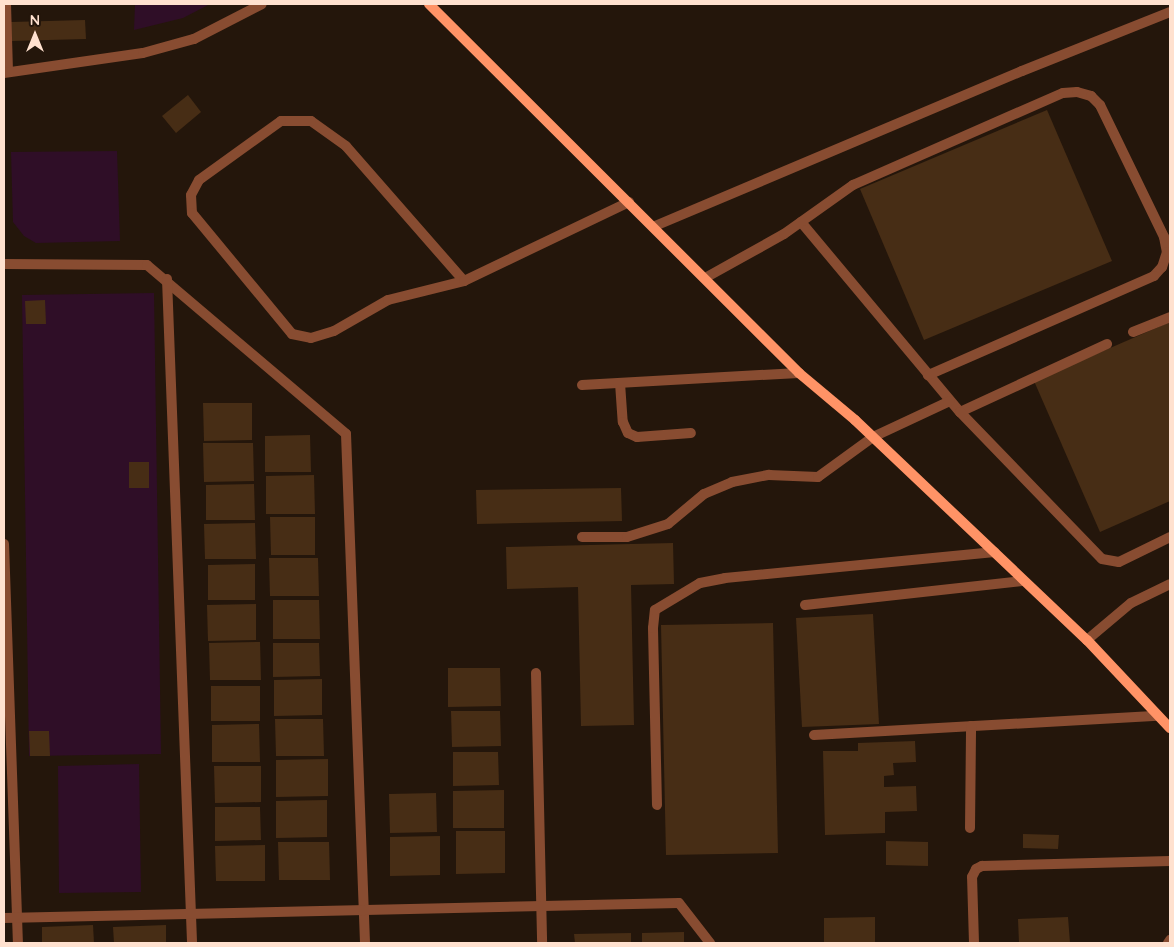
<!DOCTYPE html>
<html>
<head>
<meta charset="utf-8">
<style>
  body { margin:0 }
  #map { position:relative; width:1174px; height:947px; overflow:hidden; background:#24160b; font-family:Quicksand,sans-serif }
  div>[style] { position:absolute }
  .green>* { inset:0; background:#2f0e27 }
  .building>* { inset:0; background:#472d15 }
  .service>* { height:10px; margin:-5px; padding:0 5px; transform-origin:5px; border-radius:5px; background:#884c31 }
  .minor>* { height:10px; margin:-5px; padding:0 5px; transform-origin:5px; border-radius:5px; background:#884c31 }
  .secondary>* { height:10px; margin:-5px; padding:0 5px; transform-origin:5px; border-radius:5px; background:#ff9366 }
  span { translate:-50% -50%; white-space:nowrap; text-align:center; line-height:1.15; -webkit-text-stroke:4.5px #24160b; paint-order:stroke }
  .frame { position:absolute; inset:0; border:5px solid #ffe1cf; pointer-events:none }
  .north { position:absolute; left:10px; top:10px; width:50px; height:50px; -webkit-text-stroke:4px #24160b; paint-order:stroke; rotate:0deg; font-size:14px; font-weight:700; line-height:20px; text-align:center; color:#ffe1cf }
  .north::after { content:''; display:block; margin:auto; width:18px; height:22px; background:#ffe1cf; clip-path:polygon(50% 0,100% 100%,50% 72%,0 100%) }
</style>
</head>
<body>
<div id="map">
  <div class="green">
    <i style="clip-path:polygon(135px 4px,210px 4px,183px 18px,134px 30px)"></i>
    <i style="clip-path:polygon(117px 151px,120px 241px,36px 243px,24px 236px,13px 222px,11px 152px)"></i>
    <i style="clip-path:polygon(154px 293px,161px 754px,29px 756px,22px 295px)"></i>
    <i style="clip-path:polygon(139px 764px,141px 892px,59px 893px,58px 766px)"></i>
  </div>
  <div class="building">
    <i style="clip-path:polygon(85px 20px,86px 39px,11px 41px,11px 22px)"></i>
    <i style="clip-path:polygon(188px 95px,201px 112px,176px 133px,162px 116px)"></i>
    <i style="clip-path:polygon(1047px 110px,1112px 261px,924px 340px,860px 189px)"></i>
    <i style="clip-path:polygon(45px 300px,46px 324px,26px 324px,25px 301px)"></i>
    <i style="clip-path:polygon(1170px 322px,1170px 501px,1100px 532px,1034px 381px)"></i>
    <i style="clip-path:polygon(203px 403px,252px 403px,252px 440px,204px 441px)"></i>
    <i style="clip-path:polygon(310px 435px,311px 472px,265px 472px,265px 436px)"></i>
    <i style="clip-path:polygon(203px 443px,253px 443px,254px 481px,204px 482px)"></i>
    <i style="clip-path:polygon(129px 462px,149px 462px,149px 488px,129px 488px)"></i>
    <i style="clip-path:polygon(314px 475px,315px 514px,266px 514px,266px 476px)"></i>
    <i style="clip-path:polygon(254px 484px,255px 520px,206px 520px,206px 485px)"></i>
    <i style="clip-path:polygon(621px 488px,622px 521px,477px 524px,476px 490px)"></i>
    <i style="clip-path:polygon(270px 517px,315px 517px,315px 555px,271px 555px)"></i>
    <i style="clip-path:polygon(255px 523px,256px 559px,205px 559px,204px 524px)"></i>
    <i style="clip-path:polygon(673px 543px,674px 584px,631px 585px,634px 725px,581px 726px,578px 587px,507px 589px,506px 547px)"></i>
    <i style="clip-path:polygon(269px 558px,318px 558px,319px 596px,270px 596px)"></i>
    <i style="clip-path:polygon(255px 564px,255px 600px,208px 600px,208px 565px)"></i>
    <i style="clip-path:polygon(273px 600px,319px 600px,320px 639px,273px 639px)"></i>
    <i style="clip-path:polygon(256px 604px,256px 640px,208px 641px,207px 605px)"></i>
    <i style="clip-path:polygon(873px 614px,879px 724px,802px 727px,796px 618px)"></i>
    <i style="clip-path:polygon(773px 623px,778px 853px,666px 855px,661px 625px)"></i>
    <i style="clip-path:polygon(260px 642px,261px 680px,210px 680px,209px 643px)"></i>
    <i style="clip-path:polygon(273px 643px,319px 643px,320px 676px,273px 677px)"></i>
    <i style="clip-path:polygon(448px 668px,500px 668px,501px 706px,448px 707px)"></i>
    <i style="clip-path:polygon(322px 679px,322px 715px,274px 716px,274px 680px)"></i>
    <i style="clip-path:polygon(211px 686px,260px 686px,260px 721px,211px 721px)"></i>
    <i style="clip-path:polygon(451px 711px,500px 711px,501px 746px,452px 747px)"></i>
    <i style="clip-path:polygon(275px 719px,323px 719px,324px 756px,276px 756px)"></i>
    <i style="clip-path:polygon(259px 724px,260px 762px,212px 762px,212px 725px)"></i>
    <i style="clip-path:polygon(29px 731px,49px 731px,50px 756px,30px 756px)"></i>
    <i style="clip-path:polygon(915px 741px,916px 762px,893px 763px,894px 775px,884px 776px,884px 787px,916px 786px,917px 811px,885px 812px,885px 833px,825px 835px,823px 751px,858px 751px,858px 743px)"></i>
    <i style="clip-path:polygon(453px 752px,498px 752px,499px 785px,453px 786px)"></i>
    <i style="clip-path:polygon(328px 759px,328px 796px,276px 797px,276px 760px)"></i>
    <i style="clip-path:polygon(214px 766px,261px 766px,261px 802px,215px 803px)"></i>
    <i style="clip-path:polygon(504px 790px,504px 828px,453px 828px,453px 791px)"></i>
    <i style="clip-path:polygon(436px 793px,437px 832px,390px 833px,389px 794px)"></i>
    <i style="clip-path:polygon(327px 800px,327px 837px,276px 838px,276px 801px)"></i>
    <i style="clip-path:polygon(215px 807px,260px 807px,261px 840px,215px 841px)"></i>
    <i style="clip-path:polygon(456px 831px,505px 831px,505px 873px,456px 874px)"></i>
    <i style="clip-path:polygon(1023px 834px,1059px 835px,1058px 849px,1023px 848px)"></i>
    <i style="clip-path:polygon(440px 836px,440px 875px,390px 876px,390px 837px)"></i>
    <i style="clip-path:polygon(886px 841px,928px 842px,928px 866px,886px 865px)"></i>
    <i style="clip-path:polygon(278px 842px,329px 842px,330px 880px,279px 880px)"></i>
    <i style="clip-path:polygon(265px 845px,265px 881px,216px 881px,215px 846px)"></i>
    <i style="clip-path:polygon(875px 917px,875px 943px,824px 943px,824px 918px)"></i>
    <i style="clip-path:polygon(1068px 917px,1070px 943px,1019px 943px,1018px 919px)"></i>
    <i style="clip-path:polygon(93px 925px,94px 943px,42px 943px,42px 927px)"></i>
    <i style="clip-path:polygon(166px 925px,166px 943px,114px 943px,113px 927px)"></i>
    <i style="clip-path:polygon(684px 932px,684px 943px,642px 943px,642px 933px)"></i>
    <i style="clip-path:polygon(631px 933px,631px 943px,575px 943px,574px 934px)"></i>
  </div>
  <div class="service">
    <i style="left:801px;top:222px;width:248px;rotate:50.1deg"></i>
    <i style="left:960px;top:412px;width:162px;rotate:-24.8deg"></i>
    <i style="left:655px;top:226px;width:398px;rotate:-22.9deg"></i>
    <i style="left:1022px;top:71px;width:159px;rotate:-21.7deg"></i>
    <i style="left:705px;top:278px;width:90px;rotate:-29.1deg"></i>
    <i style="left:784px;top:234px;width:85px;rotate:-35.4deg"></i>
    <i style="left:853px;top:185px;width:229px;rotate:-23.7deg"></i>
    <i style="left:1063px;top:93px;width:14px;rotate:-4deg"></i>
    <i style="left:1077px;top:92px;width:15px;rotate:16deg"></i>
    <i style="left:1091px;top:96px;width:13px;rotate:45deg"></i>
    <i style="left:1100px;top:105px;width:147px;rotate:64.1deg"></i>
    <i style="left:1164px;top:237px;width:15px;rotate:79deg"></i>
    <i style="left:1167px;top:252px;width:16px;rotate:108deg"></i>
    <i style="left:1162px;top:267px;width:12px;rotate:132deg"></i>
    <i style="left:1154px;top:276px;width:247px;rotate:156.3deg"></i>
    <i style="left:464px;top:281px;width:179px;rotate:-131.2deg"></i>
    <i style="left:346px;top:146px;width:43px;rotate:-144.5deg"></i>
    <i style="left:311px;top:121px;width:30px;rotate:180deg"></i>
    <i style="left:281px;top:121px;width:101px;rotate:144.3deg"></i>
    <i style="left:199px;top:180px;width:17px;rotate:118deg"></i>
    <i style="left:191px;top:195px;width:18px;rotate:87deg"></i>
    <i style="left:192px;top:213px;width:157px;rotate:50.4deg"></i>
    <i style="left:292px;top:334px;width:19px;rotate:12deg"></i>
    <i style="left:311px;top:338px;width:24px;rotate:-17deg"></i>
    <i style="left:334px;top:331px;width:62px;rotate:-29.9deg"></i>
    <i style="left:388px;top:300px;width:78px;rotate:-14deg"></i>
    <i style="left:464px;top:281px;width:183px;rotate:-25.6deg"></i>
    <i style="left:1133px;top:332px;width:40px;rotate:-22deg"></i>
    <i style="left:620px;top:383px;width:39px;rotate:86deg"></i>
    <i style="left:623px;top:422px;width:12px;rotate:66deg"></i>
    <i style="left:628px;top:433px;width:10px;rotate:24deg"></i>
    <i style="left:637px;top:437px;width:54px;rotate:-4.2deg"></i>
    <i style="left:582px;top:385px;width:217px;rotate:-3.2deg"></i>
    <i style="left:960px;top:412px;width:204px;rotate:46deg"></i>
    <i style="left:1102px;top:559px;width:17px;rotate:10deg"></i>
    <i style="left:1119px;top:562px;width:57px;rotate:-26.1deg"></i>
    <i style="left:582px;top:537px;width:45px"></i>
    <i style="left:627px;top:537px;width:43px;rotate:-17.6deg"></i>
    <i style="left:668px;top:524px;width:47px;rotate:-39.8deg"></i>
    <i style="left:704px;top:494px;width:30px;rotate:-23deg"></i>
    <i style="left:732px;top:482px;width:38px;rotate:-11deg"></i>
    <i style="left:769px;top:475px;width:49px;rotate:2.3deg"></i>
    <i style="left:818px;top:477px;width:68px;rotate:-36deg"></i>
    <i style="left:873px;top:437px;width:85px;rotate:-25.1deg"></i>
    <i style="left:805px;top:605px;width:218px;rotate:-6.3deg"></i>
    <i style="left:1087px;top:640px;width:57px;rotate:-40.1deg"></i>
    <i style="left:1131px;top:603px;width:43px;rotate:-26deg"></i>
    <i style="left:814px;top:735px;width:344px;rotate:-3.2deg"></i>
    <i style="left:657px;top:805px;width:177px;rotate:-91.3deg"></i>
    <i style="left:653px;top:628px;width:18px;rotate:-84deg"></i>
    <i style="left:655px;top:610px;width:52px;rotate:-31deg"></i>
    <i style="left:700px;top:583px;width:25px;rotate:-11deg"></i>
    <i style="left:725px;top:578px;width:271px;rotate:-5.5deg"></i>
    <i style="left:970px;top:828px;width:102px;rotate:-89.4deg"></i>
    <i style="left:974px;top:943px;width:66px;rotate:-91.7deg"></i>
    <i style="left:972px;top:877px;width:9px;rotate:-63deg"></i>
    <i style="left:976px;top:869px;width:7px;rotate:-27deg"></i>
    <i style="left:982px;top:866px;width:188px;rotate:-1.5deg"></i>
    <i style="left:1168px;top:943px;width:4px;rotate:-56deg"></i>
  </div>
  <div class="minor">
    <i style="left:6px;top:4px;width:68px;rotate:88.3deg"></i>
    <i style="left:4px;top:73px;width:140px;rotate:-8.2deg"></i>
    <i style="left:143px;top:53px;width:53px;rotate:-15.4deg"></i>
    <i style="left:194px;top:39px;width:76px;rotate:-27.2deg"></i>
    <i style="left:4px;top:264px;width:143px;rotate:0.4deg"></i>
    <i style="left:147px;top:265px;width:261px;rotate:40.3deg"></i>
    <i style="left:346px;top:434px;width:509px;rotate:87.86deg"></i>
    <i style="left:167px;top:279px;width:664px;rotate:87.84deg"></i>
    <i style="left:4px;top:544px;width:399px;rotate:88deg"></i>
    <i style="left:536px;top:673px;width:270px;rotate:88.7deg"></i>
    <i style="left:4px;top:918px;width:675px;rotate:-1.27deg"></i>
    <i style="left:679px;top:903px;width:51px;rotate:52.2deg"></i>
  </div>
  <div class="secondary">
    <i style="left:429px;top:4px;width:523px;rotate:44.92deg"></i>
    <i style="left:799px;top:373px;width:73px;rotate:40deg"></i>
    <i style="left:855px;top:420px;width:320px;rotate:43.5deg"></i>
    <i style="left:1087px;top:640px;width:121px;rotate:46.7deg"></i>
  </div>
  <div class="frame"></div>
  <div class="north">N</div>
</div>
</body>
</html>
